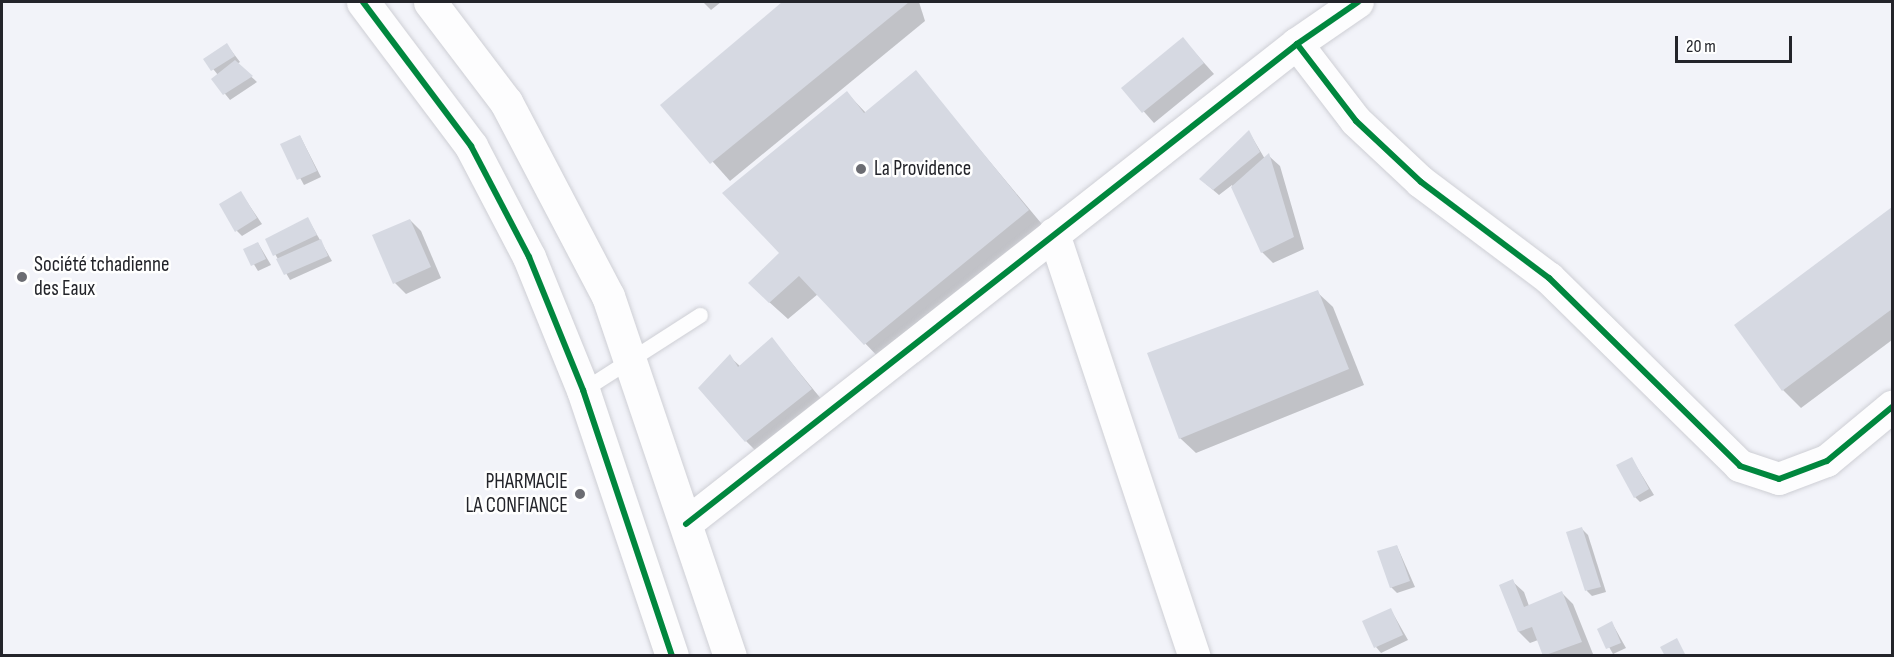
<!DOCTYPE html>
<html>
<head>
<meta charset="utf-8">
<style>
  body { margin:0 }
  #map { position:relative; width:1894px; height:657px; overflow:hidden; background:#f2f3f9; font-family:"Sofia Sans Condensed",sans-serif }
  div>[style] { position:absolute }
  .shadow>* { inset:0; background:#0003 }
  .building>* { inset:0; background:#d6d9e2 }
  .roads { filter:drop-shadow(0 0 2px #cecfd5) drop-shadow(0 0 2px #cecfd5) }
  .service>* { height:15px; margin:-7.5px; padding:0 7.5px; transform-origin:7.5px; border-radius:7.5px; background:#fdfdfe }
  .minor>* { height:32px; margin:-16px; padding:0 16px; transform-origin:16px; border-radius:16px; background:#fdfdfe }
  .tertiary>* { height:33px; margin:-16.5px; padding:0 16.5px; transform-origin:16.5px; border-radius:16.5px; background:#fdfdfe }
  .cycleway>* { height:6px; margin:-3px; padding:0 3px; transform-origin:3px; border-radius:3px; background:#00873e }
  .dots>* { width:16px; height:16px; translate:-50% -50%; box-sizing:border-box; border:3px solid #fff; border-radius:50% }
  span { translate:-50% -50%; white-space:nowrap; text-align:center; line-height:1.15; -webkit-text-stroke:5px #fff; paint-order:stroke }
  .poi-label { font-size:21px; color:#23242a }
  .left { translate:0 -50%; text-align:left }
  .right { translate:-100% -50%; text-align:right }
  .frame { position:absolute; inset:0; border:3px solid #23242a; pointer-events:none }
  .scale { position:absolute; left:1675px; top:36px; width:117px; height:27px; box-sizing:border-box; border:3px solid #23242a; border-top:0; padding-left:8px; font-size:18px; line-height:21px; white-space:nowrap; color:#23242a; -webkit-text-stroke:4px #fff; paint-order:stroke }
</style>
</head>
<body>
<div id="map">
  <div class="shadow">
    <i style="clip-path:polygon(703px 2px,721px 2px,711px 10px)"></i>
    <i style="clip-path:polygon(785px 2px,919px 2px,925px 21px,730px 181px,662px 105px)"></i>
    <i style="clip-path:polygon(1183px 39px,1214px 74px,1154px 123px,1123px 88px)"></i>
    <i style="clip-path:polygon(227px 45px,240px 62px,237px 64px,257px 82px,230px 100px,213px 79px,218px 75px,205px 59px)"></i>
    <i style="clip-path:polygon(916px 73px,1046px 229px,883px 362px,818px 294px,788px 319px,768px 301px,781px 253px,847px 93px,866px 113px)"></i>
    <i style="clip-path:polygon(1249px 132px,1265px 159px,1269px 156px,1280px 166px,1304px 249px,1273px 263px,1262px 252px,1232px 185px,1219px 195px,1206px 184px)"></i>
    <i style="clip-path:polygon(300px 136px,321px 177px,304px 185px,282px 145px)"></i>
    <i style="clip-path:polygon(241px 193px,262px 224px,242px 236px,237px 231px)"></i>
    <i style="clip-path:polygon(1892px 209px,1892px 340px,1801px 408px,1783px 390px,1736px 325px)"></i>
    <i style="clip-path:polygon(308px 219px,332px 261px,290px 280px,267px 240px)"></i>
    <i style="clip-path:polygon(410px 220px,421px 231px,441px 278px,406px 294px,395px 283px)"></i>
    <i style="clip-path:polygon(258px 243px,271px 265px,258px 271px,245px 250px)"></i>
    <i style="clip-path:polygon(1317px 292px,1333px 307px,1364px 385px,1196px 453px,1180px 438px)"></i>
    <i style="clip-path:polygon(772px 339px,822px 400px,757px 452px,746px 441px,730px 357px,741px 367px)"></i>
    <i style="clip-path:polygon(1632px 459px,1654px 495px,1640px 502px,1635px 497px)"></i>
    <i style="clip-path:polygon(1582px 529px,1588px 535px,1606px 592px,1592px 596px,1587px 591px,1568px 533px)"></i>
    <i style="clip-path:polygon(1397px 546px,1415px 587px,1397px 593px,1391px 587px)"></i>
    <i style="clip-path:polygon(1512px 581px,1524px 592px,1529px 606px,1562px 593px,1573px 604px,1593px 654px,1544px 656px,1538px 640px,1530px 643px,1519px 632px,1501px 585px)"></i>
    <i style="clip-path:polygon(1391px 610px,1408px 640px,1381px 653px,1376px 647px)"></i>
    <i style="clip-path:polygon(1612px 623px,1626px 648px,1613px 654px,1599px 629px)"></i>
  </div>
  <div class="building">
    <i style="clip-path:polygon(782px 2px,909px 2px,710px 164px,660px 105px)"></i>
    <i style="clip-path:polygon(1183px 37px,1204px 63px,1142px 113px,1121px 88px)"></i>
    <i style="clip-path:polygon(227px 43px,235px 56px,211px 71px,203px 59px)"></i>
    <i style="clip-path:polygon(235px 60px,253px 76px,223px 95px,211px 79px)"></i>
    <i style="clip-path:polygon(916px 70px,1029px 210px,864px 345px,799px 276px,769px 303px,748px 283px,779px 253px,722px 193px,847px 91px,864px 113px)"></i>
    <i style="clip-path:polygon(1249px 130px,1260px 152px,1213px 190px,1199px 179px)"></i>
    <i style="clip-path:polygon(300px 135px,317px 171px,297px 180px,280px 144px)"></i>
    <i style="clip-path:polygon(1269px 153px,1294px 237px,1261px 253px,1231px 187px)"></i>
    <i style="clip-path:polygon(241px 191px,257px 218px,235px 232px,219px 204px)"></i>
    <i style="clip-path:polygon(1892px 207px,1892px 309px,1782px 391px,1734px 325px)"></i>
    <i style="clip-path:polygon(308px 217px,317px 235px,273px 256px,265px 239px)"></i>
    <i style="clip-path:polygon(410px 219px,431px 267px,393px 284px,372px 235px)"></i>
    <i style="clip-path:polygon(321px 239px,328px 256px,284px 275px,276px 259px)"></i>
    <i style="clip-path:polygon(258px 242px,266px 259px,251px 266px,243px 249px)"></i>
    <i style="clip-path:polygon(1318px 290px,1349px 369px,1179px 439px,1147px 353px)"></i>
    <i style="clip-path:polygon(772px 337px,812px 389px,745px 442px,698px 388px,730px 354px,738px 367px)"></i>
    <i style="clip-path:polygon(1632px 457px,1649px 489px,1634px 498px,1616px 465px)"></i>
    <i style="clip-path:polygon(1582px 527px,1601px 587px,1585px 591px,1566px 532px)"></i>
    <i style="clip-path:polygon(1397px 545px,1410px 581px,1390px 588px,1377px 551px)"></i>
    <i style="clip-path:polygon(1513px 579px,1524px 607px,1562px 591px,1582px 642px,1543px 656px,1532px 627px,1518px 632px,1499px 585px)"></i>
    <i style="clip-path:polygon(1391px 608px,1403px 635px,1374px 648px,1362px 621px)"></i>
    <i style="clip-path:polygon(1612px 621px,1621px 643px,1606px 649px,1597px 629px)"></i>
    <i style="clip-path:polygon(1677px 638px,1686px 656px,1665px 656px,1660px 647px)"></i>
  </div>
  <div class="roads">
    <div class="service">
      <i style="left:583px;top:390px;width:139px;rotate:-32.7deg"></i>
    </div>
    <div class="minor">
      <i style="left:1297px;top:44px;width:97px;rotate:52.5deg"></i>
      <i style="left:1356px;top:121px;width:89px;rotate:43.2deg"></i>
      <i style="left:1421px;top:182px;width:160px;rotate:36.9deg"></i>
      <i style="left:1549px;top:278px;width:268px;rotate:44.5deg"></i>
      <i style="left:1740px;top:466px;width:41px;rotate:18.4deg"></i>
      <i style="left:1779px;top:479px;width:51px;rotate:-20.6deg"></i>
      <i style="left:1827px;top:461px;width:85px;rotate:-39.7deg"></i>
      <i style="left:1054px;top:234px;width:445px;rotate:71.6deg"></i>
      <i style="left:686px;top:524px;width:777px;rotate:-38.15deg"></i>
      <i style="left:1297px;top:44px;width:74px;rotate:-34.5deg"></i>
    </div>
    <div class="tertiary">
      <i style="left:363px;top:2px;width:180px;rotate:53.1deg"></i>
      <i style="left:471px;top:146px;width:125px;rotate:62.4deg"></i>
      <i style="left:529px;top:257px;width:144px;rotate:67.9deg"></i>
      <i style="left:583px;top:390px;width:280px;rotate:71.5deg"></i>
      <i style="left:430px;top:2px;width:126px;rotate:52.8deg"></i>
      <i style="left:506px;top:102px;width:219px;rotate:62.3deg"></i>
      <i style="left:608px;top:296px;width:380px;rotate:71.3deg"></i>
    </div>
  </div>
  <div class="cycleway">
    <i style="left:363px;top:2px;width:180px;rotate:53.1deg"></i>
    <i style="left:471px;top:146px;width:125px;rotate:62.4deg"></i>
    <i style="left:529px;top:257px;width:144px;rotate:67.9deg"></i>
    <i style="left:583px;top:390px;width:280px;rotate:71.5deg"></i>
    <i style="left:1297px;top:44px;width:97px;rotate:52.5deg"></i>
    <i style="left:1356px;top:121px;width:89px;rotate:43.2deg"></i>
    <i style="left:1421px;top:182px;width:160px;rotate:36.9deg"></i>
    <i style="left:1549px;top:278px;width:268px;rotate:44.5deg"></i>
    <i style="left:1740px;top:466px;width:41px;rotate:18.4deg"></i>
    <i style="left:1779px;top:479px;width:51px;rotate:-20.6deg"></i>
    <i style="left:1827px;top:461px;width:85px;rotate:-39.7deg"></i>
    <i style="left:686px;top:524px;width:777px;rotate:-38.15deg"></i>
    <i style="left:1297px;top:44px;width:74px;rotate:-34.5deg"></i>
  </div>
  <div class="dots">
    <i style="left:861px;top:169px;background:#6b6c72"></i>
    <i style="left:22px;top:277px;background:#6b6c72"></i>
    <i style="left:580px;top:494px;background:#6b6c72"></i>
  </div>
  <div class="poi-label">
    <span class="left" style="left:874px;top:169px">La Providence</span>
    <span class="left" style="left:34px;top:277px">Société tchadienne<br>des Eaux</span>
    <span class="right" style="left:568px;top:494px">PHARMACIE<br>LA CONFIANCE</span>
  </div>
  <div class="frame"></div>
  <div class="scale">20 m</div>
</div>
</body>
</html>
